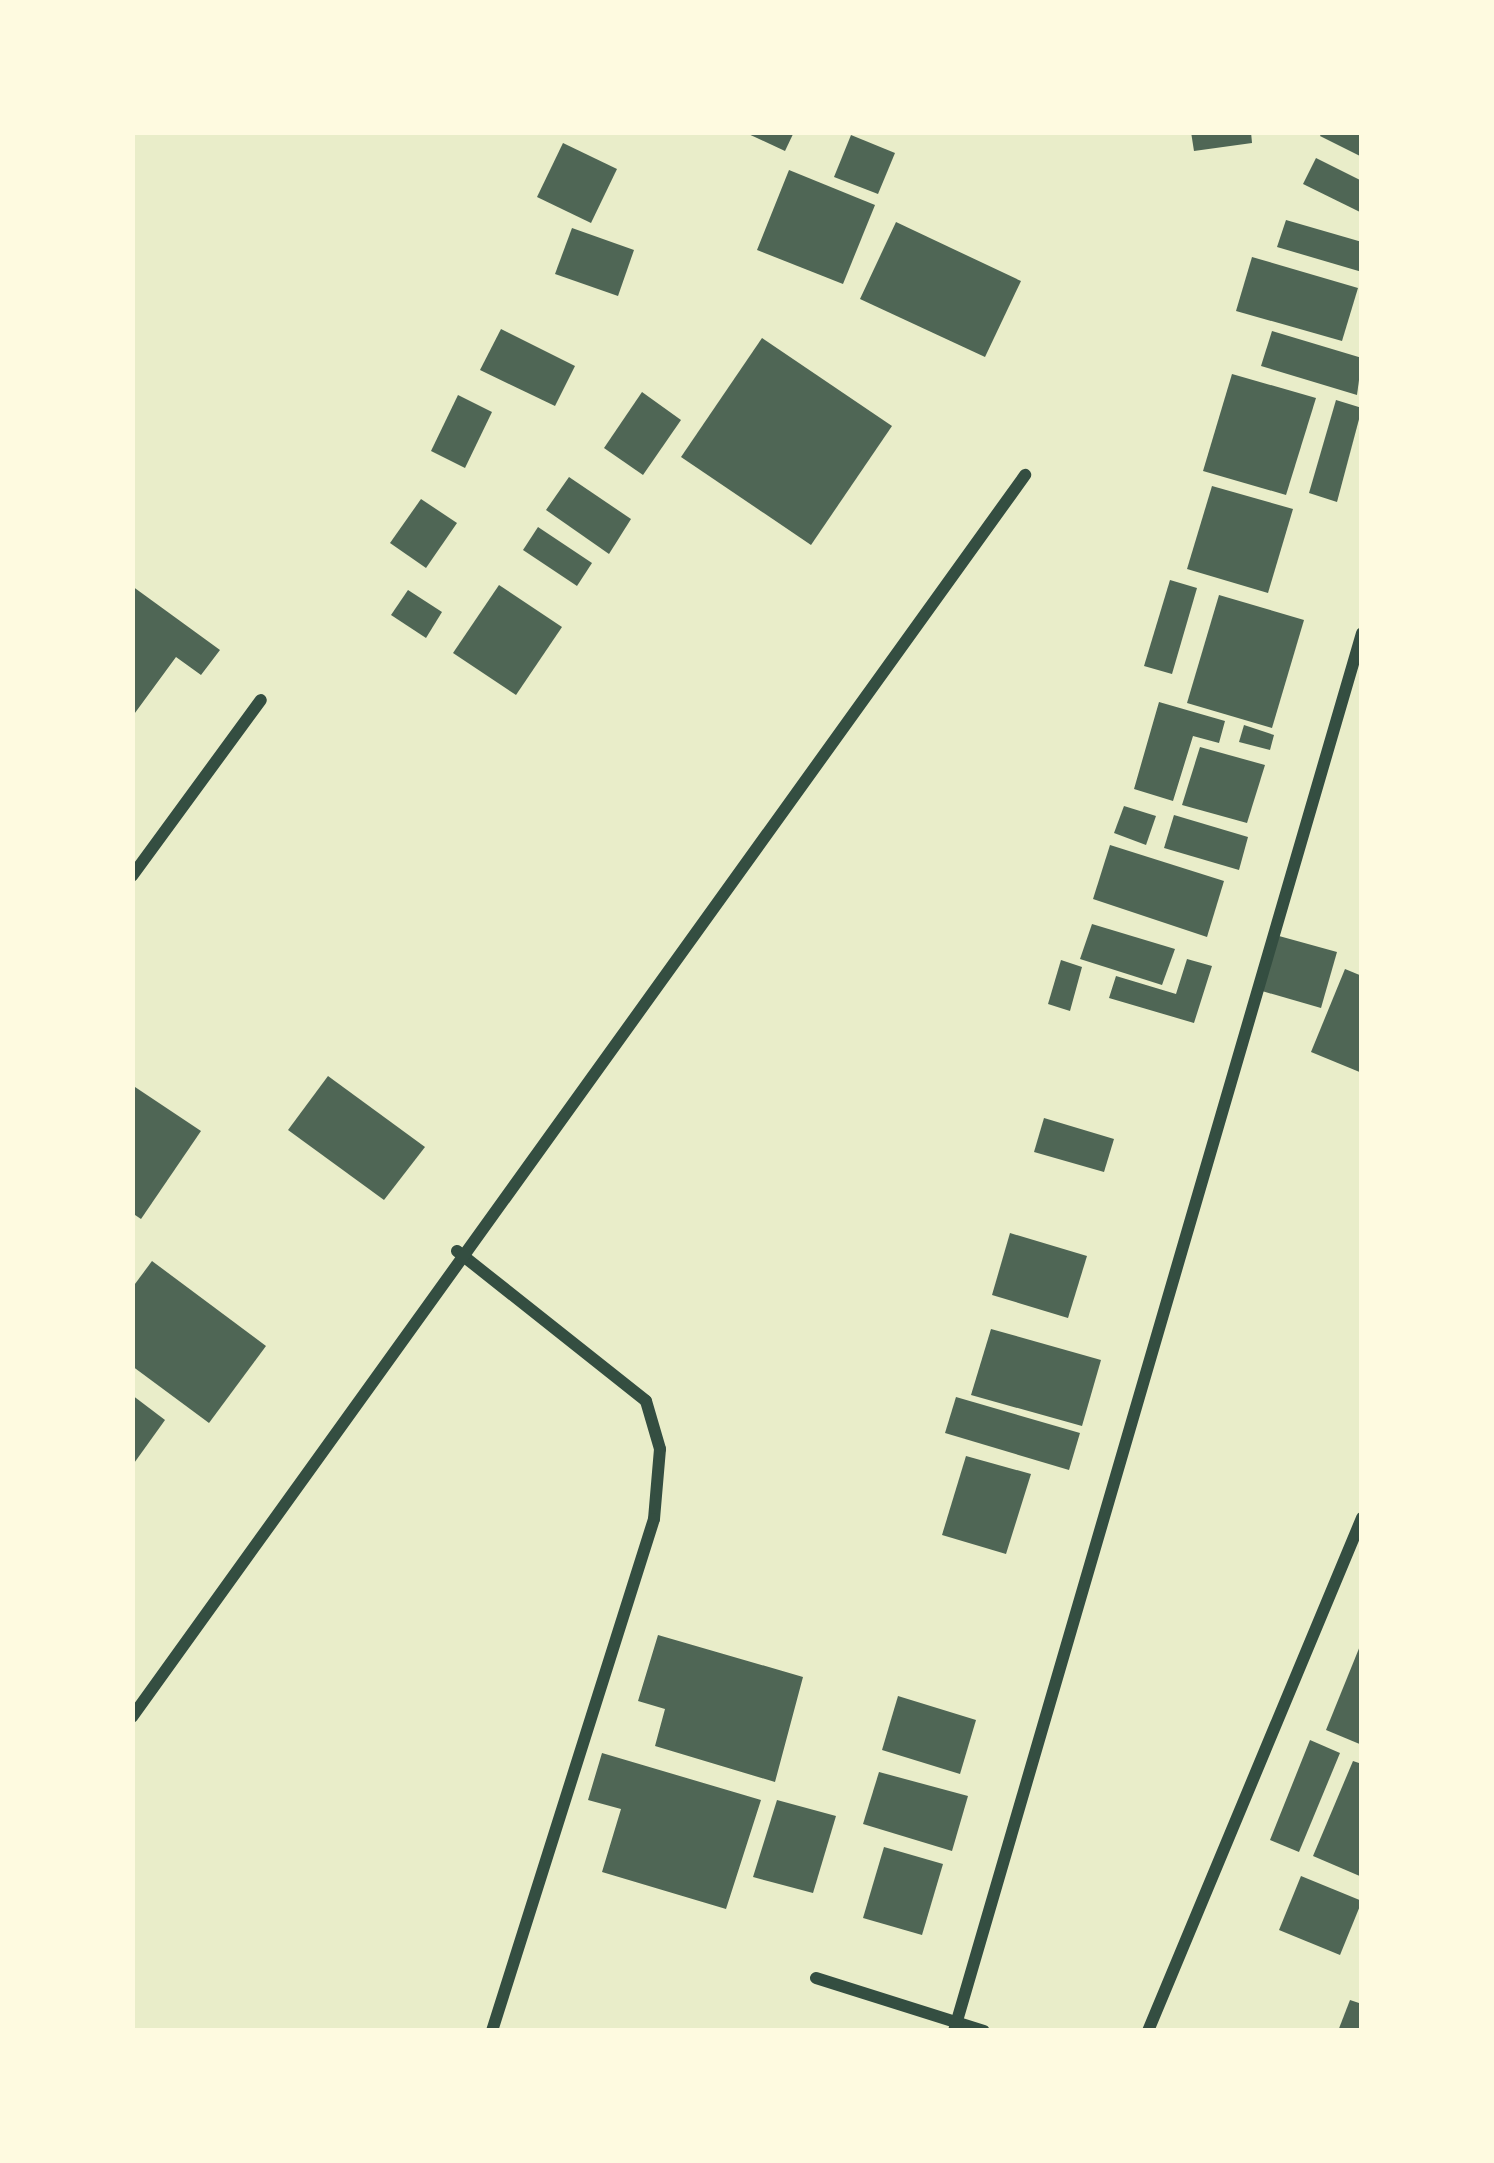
<!DOCTYPE html>
<html>
<head>
<meta charset="utf-8">
<style>
  body { margin:0 }
  #map { position:relative; width:1494px; height:2163px; overflow:hidden; background:#e9edc9; font-family:Literata,serif }
  div>[style] { position:absolute }
  .building>* { inset:0; background:#4f6655 }
  .minor>* { height:12px; margin:-6px; padding:0 6px; transform-origin:6px; border-radius:6px; background:#344e41 }
  span { translate:-50% -50%; white-space:nowrap; text-align:center; line-height:1.15; -webkit-text-stroke:12px #fefae0; paint-order:stroke }
  .frame { position:absolute; inset:0; border:135px solid #fefae0; pointer-events:none }
</style>
</head>
<body>
<div id="map">
  <div class="building">
    <i style="clip-path:polygon(744px 132px,794px 132px,785px 151px)"></i>
    <i style="clip-path:polygon(1191px 132px,1251px 132px,1252px 143px,1194px 151px)"></i>
    <i style="clip-path:polygon(1322px 132px,1362px 132px,1362px 157px,1320px 136px)"></i>
    <i style="clip-path:polygon(851px 135px,895px 153px,878px 194px,834px 177px)"></i>
    <i style="clip-path:polygon(563px 143px,617px 169px,591px 223px,537px 197px)"></i>
    <i style="clip-path:polygon(1316px 158px,1362px 181px,1362px 213px,1303px 184px)"></i>
    <i style="clip-path:polygon(789px 170px,875px 205px,843px 284px,757px 250px)"></i>
    <i style="clip-path:polygon(1286px 220px,1362px 242px,1362px 272px,1277px 247px)"></i>
    <i style="clip-path:polygon(896px 222px,1021px 281px,985px 357px,860px 299px)"></i>
    <i style="clip-path:polygon(572px 228px,634px 250px,618px 296px,555px 274px)"></i>
    <i style="clip-path:polygon(1252px 257px,1358px 288px,1342px 341px,1236px 311px)"></i>
    <i style="clip-path:polygon(501px 329px,575px 366px,555px 406px,480px 370px)"></i>
    <i style="clip-path:polygon(1272px 331px,1362px 358px,1357px 395px,1261px 366px)"></i>
    <i style="clip-path:polygon(762px 338px,892px 426px,811px 545px,681px 457px)"></i>
    <i style="clip-path:polygon(1232px 374px,1316px 398px,1286px 495px,1203px 471px)"></i>
    <i style="clip-path:polygon(642px 392px,681px 420px,643px 475px,604px 448px)"></i>
    <i style="clip-path:polygon(458px 395px,492px 412px,465px 468px,431px 451px)"></i>
    <i style="clip-path:polygon(1336px 400px,1362px 408px,1337px 502px,1309px 493px)"></i>
    <i style="clip-path:polygon(569px 477px,631px 519px,609px 554px,546px 510px)"></i>
    <i style="clip-path:polygon(1212px 486px,1293px 509px,1268px 593px,1187px 569px)"></i>
    <i style="clip-path:polygon(421px 499px,457px 523px,426px 568px,390px 543px)"></i>
    <i style="clip-path:polygon(538px 527px,592px 563px,577px 586px,523px 550px)"></i>
    <i style="clip-path:polygon(1170px 580px,1197px 588px,1172px 674px,1144px 666px)"></i>
    <i style="clip-path:polygon(499px 585px,562px 627px,516px 695px,453px 653px)"></i>
    <i style="clip-path:polygon(132px 586px,220px 650px,201px 675px,176px 657px,132px 717px)"></i>
    <i style="clip-path:polygon(408px 590px,442px 612px,426px 638px,391px 615px)"></i>
    <i style="clip-path:polygon(1219px 595px,1304px 620px,1272px 728px,1187px 703px)"></i>
    <i style="clip-path:polygon(1159px 702px,1225px 721px,1219px 743px,1193px 736px,1173px 801px,1134px 789px)"></i>
    <i style="clip-path:polygon(1244px 725px,1274px 735px,1270px 750px,1239px 742px)"></i>
    <i style="clip-path:polygon(1200px 747px,1265px 765px,1247px 823px,1182px 805px)"></i>
    <i style="clip-path:polygon(1124px 806px,1156px 816px,1146px 845px,1114px 833px)"></i>
    <i style="clip-path:polygon(1174px 815px,1248px 837px,1239px 870px,1164px 848px)"></i>
    <i style="clip-path:polygon(1110px 845px,1224px 881px,1207px 937px,1093px 899px)"></i>
    <i style="clip-path:polygon(1092px 924px,1175px 949px,1162px 985px,1080px 959px)"></i>
    <i style="clip-path:polygon(1279px 936px,1337px 952px,1321px 1008px,1262px 991px)"></i>
    <i style="clip-path:polygon(1187px 959px,1212px 966px,1194px 1023px,1109px 998px,1116px 976px,1176px 994px)"></i>
    <i style="clip-path:polygon(1061px 960px,1082px 967px,1070px 1011px,1048px 1004px)"></i>
    <i style="clip-path:polygon(1345px 969px,1362px 976px,1362px 1073px,1311px 1052px)"></i>
    <i style="clip-path:polygon(328px 1076px,425px 1147px,384px 1200px,288px 1130px)"></i>
    <i style="clip-path:polygon(132px 1085px,201px 1131px,141px 1219px,132px 1213px)"></i>
    <i style="clip-path:polygon(1044px 1118px,1114px 1139px,1104px 1172px,1034px 1152px)"></i>
    <i style="clip-path:polygon(1010px 1233px,1087px 1256px,1068px 1318px,992px 1295px)"></i>
    <i style="clip-path:polygon(152px 1261px,266px 1346px,209px 1423px,132px 1366px,132px 1288px)"></i>
    <i style="clip-path:polygon(991px 1329px,1101px 1360px,1082px 1426px,971px 1395px)"></i>
    <i style="clip-path:polygon(132px 1395px,165px 1420px,132px 1466px)"></i>
    <i style="clip-path:polygon(956px 1397px,1080px 1433px,1069px 1470px,945px 1433px)"></i>
    <i style="clip-path:polygon(966px 1456px,1031px 1474px,1006px 1554px,942px 1535px)"></i>
    <i style="clip-path:polygon(658px 1635px,803px 1677px,775px 1782px,655px 1746px,665px 1709px,638px 1701px)"></i>
    <i style="clip-path:polygon(1362px 1641px,1362px 1745px,1326px 1730px)"></i>
    <i style="clip-path:polygon(898px 1696px,976px 1720px,960px 1774px,882px 1750px)"></i>
    <i style="clip-path:polygon(1310px 1740px,1340px 1753px,1299px 1852px,1270px 1840px)"></i>
    <i style="clip-path:polygon(602px 1753px,761px 1800px,726px 1909px,602px 1872px,621px 1809px,588px 1800px)"></i>
    <i style="clip-path:polygon(1353px 1761px,1362px 1764px,1362px 1877px,1313px 1856px)"></i>
    <i style="clip-path:polygon(879px 1772px,968px 1796px,952px 1851px,863px 1824px)"></i>
    <i style="clip-path:polygon(777px 1800px,836px 1816px,813px 1893px,753px 1877px)"></i>
    <i style="clip-path:polygon(884px 1847px,943px 1864px,922px 1935px,863px 1918px)"></i>
    <i style="clip-path:polygon(1301px 1876px,1362px 1901px,1340px 1955px,1279px 1930px)"></i>
    <i style="clip-path:polygon(1350px 2000px,1362px 2004px,1362px 2031px,1338px 2031px)"></i>
  </div>
  <div class="minor">
    <i style="left:132px;top:876px;width:218px;rotate:-53.8deg"></i>
    <i style="left:457px;top:1251px;width:241px;rotate:38.4deg"></i>
    <i style="left:646px;top:1401px;width:50px;rotate:73.7deg"></i>
    <i style="left:660px;top:1449px;width:70px;rotate:94.9deg"></i>
    <i style="left:654px;top:1519px;width:537px;rotate:107.56deg"></i>
    <i style="left:132px;top:1717px;width:1530px;rotate:-54.28deg"></i>
    <i style="left:816px;top:1978px;width:176px;rotate:17.5deg"></i>
    <i style="left:954px;top:2031px;width:1456px;rotate:-73.73deg"></i>
    <i style="left:1148px;top:2031px;width:556px;rotate:-67.36deg"></i>
  </div>
  <div class="frame"></div>
</div>
</body>
</html>
